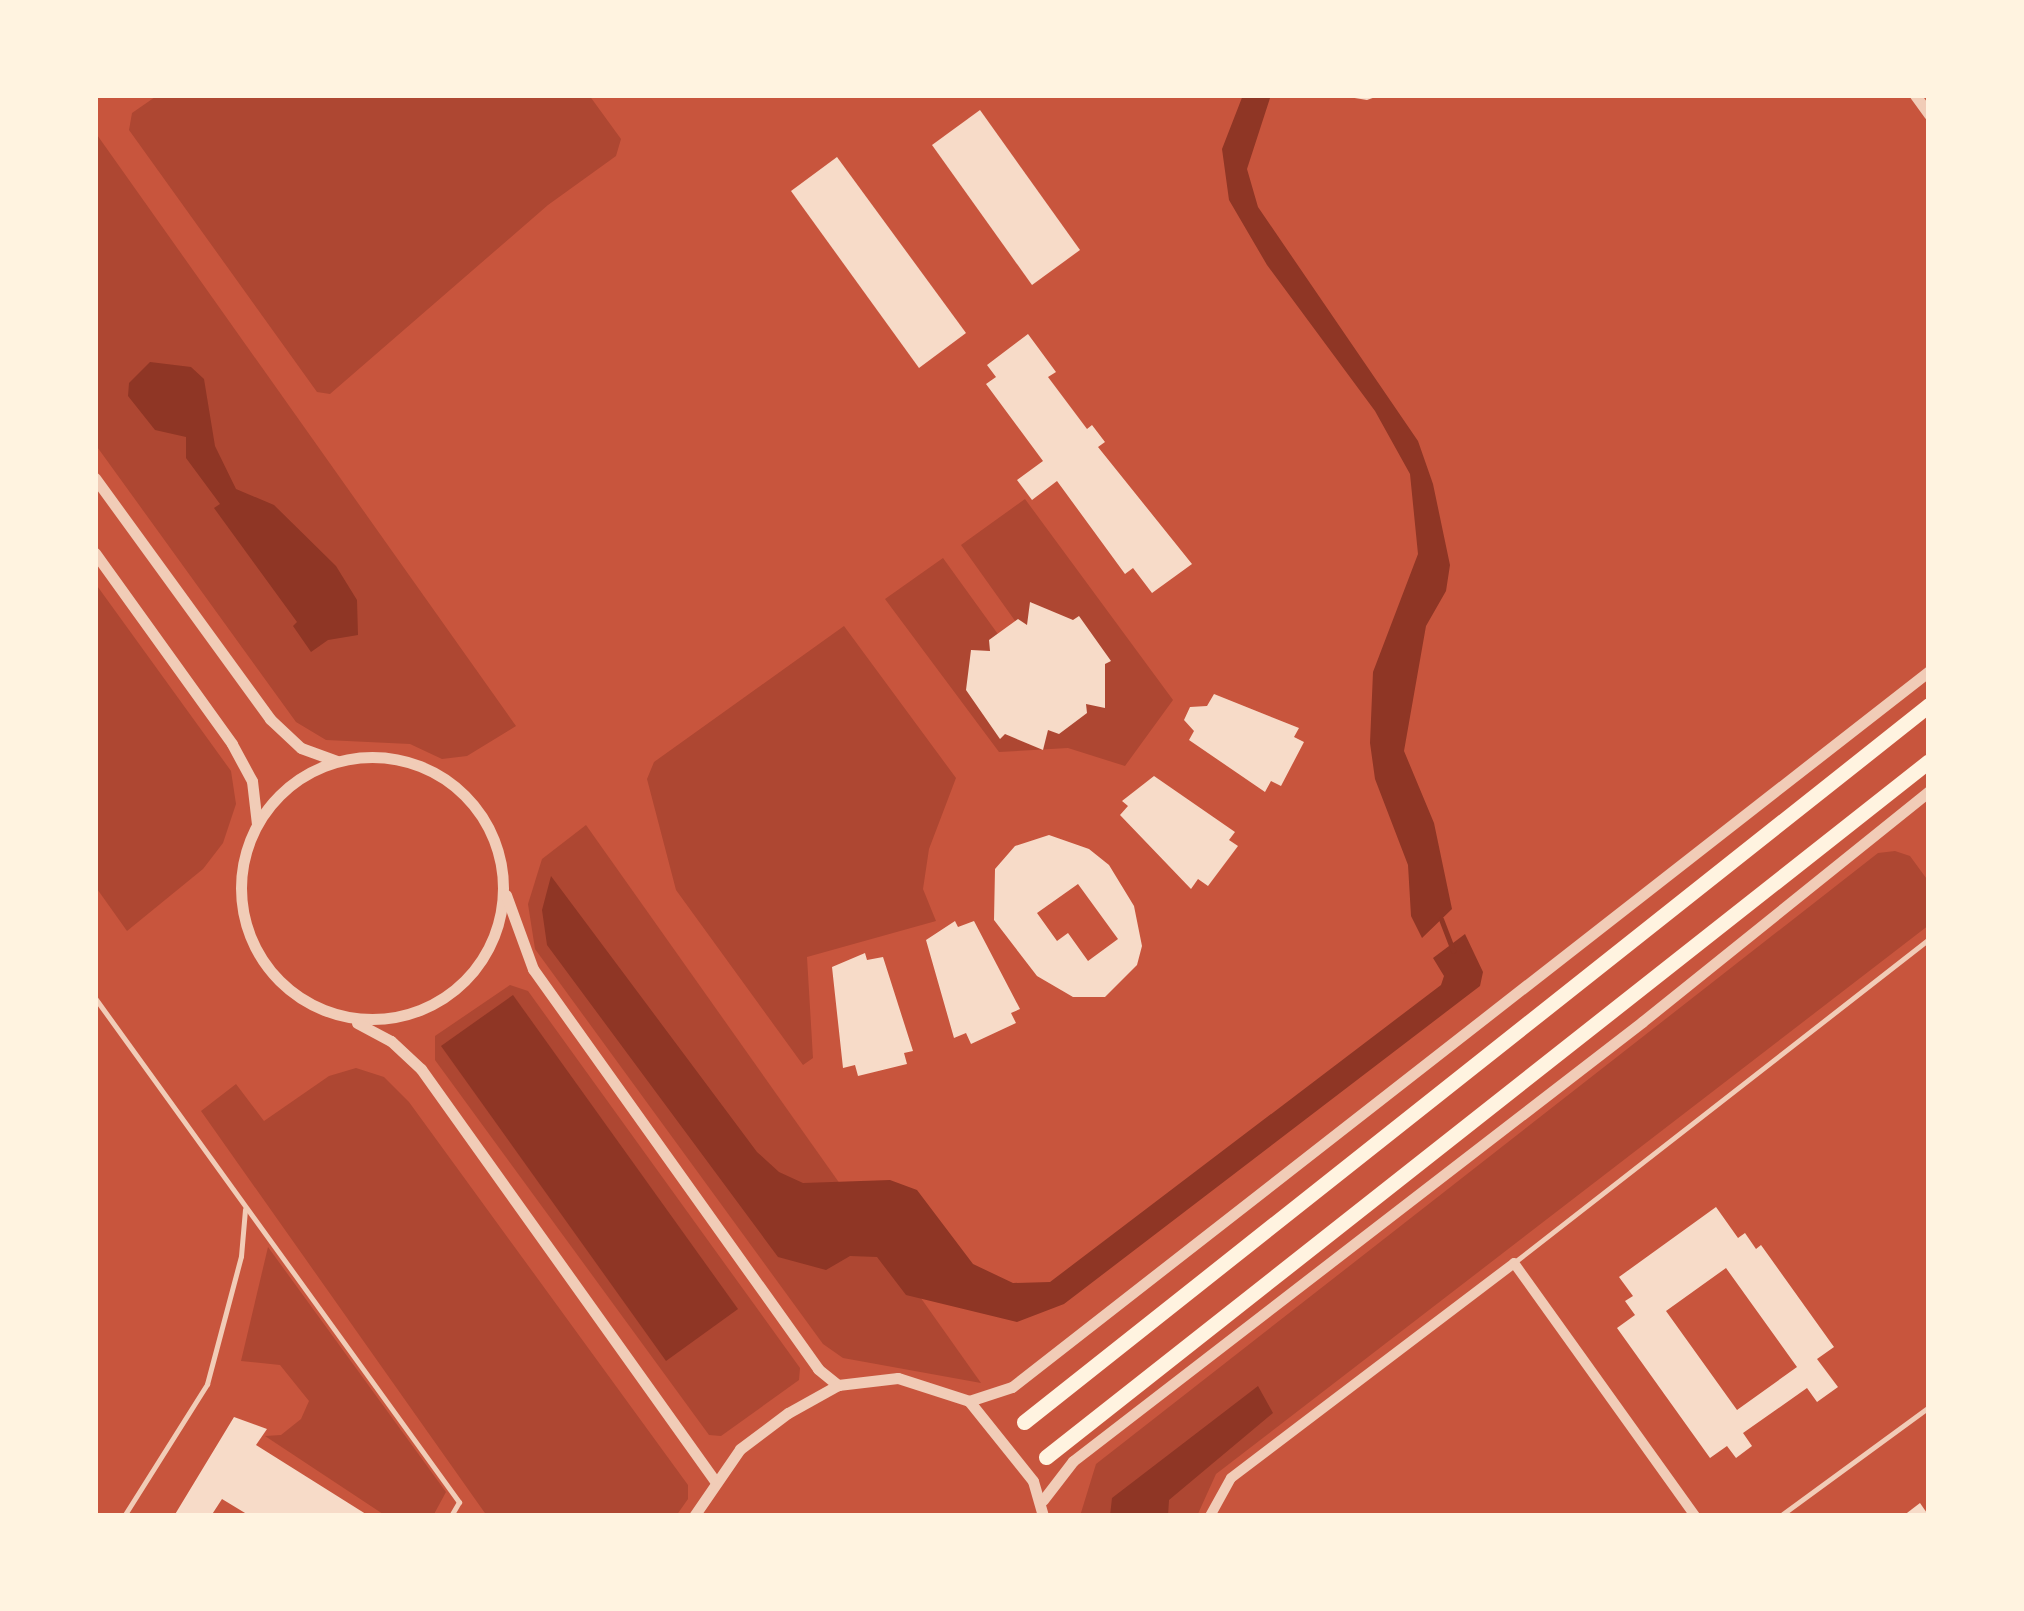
<!DOCTYPE html>
<html>
<head>
<meta charset="utf-8">
<style>
  body { margin:0 }
  #map { position:relative; width:2024px; height:1611px; overflow:hidden; background:#c8553d; font-family:"Roboto Serif",serif }
  div>[style] { position:absolute }
  .green>* { inset:0; background:#ae4732 }
  .water>* { inset:0; background:#8f3625 }
  .stream>* { height:5px; margin:-2.5px; padding:0 2.5px; transform-origin:2.5px; border-radius:2.5px; background:#8f3625 }
  .building>* { inset:0; background:#f7dbc8 }
  .service>* { height:5px; margin:-2.5px; padding:0 2.5px; transform-origin:2.5px; border-radius:2.5px; background:#f1ccb7 }
  .minor>* { height:10px; margin:-5px; padding:0 5px; transform-origin:5px; border-radius:5px; background:#f1ccb7 }
  .tertiary>* { height:11px; margin:-5.5px; padding:0 5.5px; transform-origin:5.5px; border-radius:5.5px; background:#f1ccb7 }
  .tertiary>.ring { margin:-5.5px; padding:0; box-sizing:content-box; background:none; border:11px solid #f1ccb7; border-radius:50% }
  .primary>* { height:15px; margin:-7.5px; padding:0 7.5px; transform-origin:7.5px; border-radius:7.5px; background:#fff3e0 }
  span { translate:-50% -50%; white-space:nowrap; text-align:center; line-height:1.15; -webkit-text-stroke:10px #fff3e0; paint-order:stroke }
  .frame { position:absolute; inset:0; border:98px solid #fff3e0; pointer-events:none }
</style>
</head>
<body>
<div id="map">
  <div class="green">
    <i style="clip-path:polygon(158px 95px,589px 95px,621px 139px,616px 156px,548px 205px,330px 394px,317px 392px,129px 130px,132px 113px)"></i>
    <i style="clip-path:polygon(95px 132px,516px 726px,467px 756px,442px 759px,410px 744px,326px 740px,296px 722px,95px 444px)"></i>
    <i style="clip-path:polygon(1025px 499px,1173px 700px,1125px 766px,1068px 748px,999px 752px,885px 599px,943px 558px,1000px 637px,1018px 625px,961px 545px)"></i>
    <i style="clip-path:polygon(95px 583px,231px 771px,236px 804px,223px 843px,203px 869px,127px 931px,95px 886px)"></i>
    <i style="clip-path:polygon(844px 626px,956px 778px,929px 849px,923px 889px,936px 921px,807px 957px,813px 1058px,803px 1065px,676px 890px,647px 779px,654px 762px)"></i>
    <i style="clip-path:polygon(586px 825px,981px 1383px,843px 1358px,823px 1344px,535px 949px,528px 904px,542px 859px)"></i>
    <i style="clip-path:polygon(1895px 851px,1910px 856px,1929px 882px,1929px 925px,1216px 1474px,1197px 1516px,1080px 1516px,1096px 1464px,1878px 853px)"></i>
    <i style="clip-path:polygon(510px 985px,528px 991px,800px 1368px,799px 1380px,721px 1436px,709px 1435px,435px 1060px,435px 1036px)"></i>
    <i style="clip-path:polygon(356px 1068px,384px 1077px,409px 1102px,688px 1485px,688px 1499px,676px 1516px,487px 1516px,201px 1111px,236px 1084px,264px 1121px,329px 1076px)"></i>
    <i style="clip-path:polygon(268px 1247px,446px 1492px,433px 1516px,386px 1516px,265px 1436px,281px 1435px,301px 1419px,309px 1401px,280px 1365px,241px 1361px)"></i>
  </div>
  <div class="water">
    <i style="clip-path:polygon(1243px 95px,1271px 95px,1247px 169px,1258px 207px,1418px 441px,1433px 484px,1450px 565px,1446px 591px,1426px 626px,1404px 751px,1434px 823px,1452px 909px,1422px 938px,1411px 916px,1408px 865px,1375px 779px,1370px 743px,1373px 672px,1418px 554px,1410px 474px,1375px 411px,1267px 265px,1229px 200px,1222px 149px)"></i>
    <i style="clip-path:polygon(150px 362px,191px 367px,204px 379px,215px 446px,236px 489px,274px 505px,336px 566px,357px 600px,358px 635px,328px 640px,311px 652px,293px 626px,297px 622px,214px 508px,220px 504px,186px 458px,186px 437px,155px 430px,128px 396px,129px 383px)"></i>
    <i style="clip-path:polygon(551px 876px,757px 1152px,779px 1172px,803px 1183px,890px 1180px,917px 1190px,973px 1264px,1013px 1283px,1050px 1282px,1441px 985px,1444px 976px,1433px 958px,1465px 934px,1483px 972px,1480px 986px,1064px 1304px,1017px 1322px,906px 1295px,877px 1257px,850px 1256px,826px 1270px,778px 1257px,547px 945px,542px 910px)"></i>
    <i style="clip-path:polygon(513px 995px,738px 1309px,666px 1361px,441px 1046px)"></i>
    <i style="clip-path:polygon(1258px 1386px,1273px 1413px,1169px 1500px,1168px 1516px,1110px 1516px,1112px 1498px)"></i>
  </div>
  <div class="stream">
    <i style="left:1441px;top:919px;width:34px;rotate:69deg"></i>
  </div>
  <div class="building">
    <i style="clip-path:polygon(1336px 95px,1381px 95px,1367px 100px)"></i>
    <i style="clip-path:polygon(980px 110px,1080px 250px,1032px 285px,932px 145px)"></i>
    <i style="clip-path:polygon(837px 157px,966px 333px,919px 368px,791px 191px)"></i>
    <i style="clip-path:polygon(1028px 334px,1056px 372px,1048px 377px,1087px 429px,1092px 425px,1105px 442px,1098px 447px,1192px 564px,1152px 593px,1133px 568px,1125px 574px,1057px 481px,1032px 500px,1017px 480px,1043px 461px,986px 384px,996px 377px,987px 365px)"></i>
    <i style="clip-path:polygon(1030px 602px,1073px 620px,1079px 616px,1111px 661px,1105px 664px,1105px 708px,1086px 704px,1087px 713px,1059px 734px,1048px 730px,1043px 750px,1005px 734px,1000px 739px,966px 690px,971px 650px,990px 651px,989px 640px,1018px 619px,1027px 625px)"></i>
    <i style="clip-path:polygon(1214px 694px,1299px 728px,1294px 737px,1304px 742px,1281px 786px,1271px 781px,1265px 792px,1189px 740px,1194px 731px,1184px 720px,1190px 707px,1207px 706px)"></i>
    <i style="clip-path:polygon(1154px 776px,1235px 832px,1229px 840px,1238px 846px,1208px 886px,1198px 879px,1191px 889px,1120px 815px,1128px 806px,1122px 801px)"></i>
    <i style="clip-path:polygon(evenodd,1049px 835px,1089px 849px,1109px 865px,1134px 906px,1142px 946px,1137px 965px,1105px 997px,1073px 997px,1037px 976px,994px 920px,995px 869px,1015px 846px,1049px 835px,1078px 884px,1118px 939px,1088px 961px,1068px 933px,1057px 941px,1037px 913px,1078px 884px)"></i>
    <i style="clip-path:polygon(955px 921px,958px 927px,974px 921px,1020px 1009px,1011px 1013px,1016px 1023px,971px 1044px,966px 1033px,954px 1038px,926px 940px)"></i>
    <i style="clip-path:polygon(865px 953px,867px 960px,883px 957px,913px 1051px,904px 1053px,907px 1064px,858px 1076px,855px 1065px,843px 1068px,832px 967px)"></i>
    <i style="clip-path:polygon(evenodd,1716px 1207px,1738px 1238px,1745px 1233px,1756px 1249px,1761px 1245px,1834px 1347px,1817px 1359px,1838px 1387px,1817px 1402px,1807px 1388px,1743px 1433px,1752px 1446px,1736px 1458px,1727px 1446px,1710px 1458px,1617px 1328px,1635px 1315px,1625px 1301px,1633px 1296px,1619px 1277px,1716px 1207px,1726px 1268px,1797px 1367px,1737px 1410px,1666px 1311px,1726px 1268px)"></i>
    <i style="clip-path:polygon(234px 1417px,267px 1429px,256px 1445px,369px 1516px,250px 1516px,222px 1499px,211px 1516px,174px 1516px)"></i>
    <i style="clip-path:polygon(1920px 1503px,1929px 1516px,1903px 1516px)"></i>
  </div>
  <div class="service">
    <i style="left:95px;top:998px;width:622px;rotate:54.16deg"></i>
    <i style="left:459px;top:1502px;width:16px;rotate:120deg"></i>
    <i style="left:1516px;top:1261px;width:524px;rotate:-37.94deg"></i>
    <i style="left:124px;top:1516px;width:156px;rotate:-57.8deg"></i>
    <i style="left:207px;top:1384px;width:132px;rotate:-75.1deg"></i>
    <i style="left:241px;top:1256px;width:47px;rotate:-85.1deg"></i>
    <i style="left:1780px;top:1516px;width:185px;rotate:-36.2deg"></i>
  </div>
  <div class="minor">
    <i style="left:1210px;top:1516px;width:43px;rotate:-61.1deg"></i>
    <i style="left:1231px;top:1478px;width:355px;rotate:-37.2deg"></i>
    <i style="left:1514px;top:1263px;width:311px;rotate:54.4deg"></i>
  </div>
  <div class="tertiary">
    <i style="left:1915px;top:95px;width:24px;rotate:54deg"></i>
    <i style="left:95px;top:478px;width:298px;rotate:54deg"></i>
    <i style="left:270px;top:719px;width:42px;rotate:43.1deg"></i>
    <i style="left:301px;top:748px;width:38px;rotate:20deg"></i>
    <i style="left:95px;top:553px;width:235px;rotate:54.3deg"></i>
    <i style="left:232px;top:744px;width:42px;rotate:61.6deg"></i>
    <i style="left:252px;top:781px;width:43px;rotate:83.4deg"></i>
    <i class="ring" style="left:241px;top:757px;width:251px;height:251px"></i>
    <i style="left:506px;top:895px;width:79px;rotate:70deg"></i>
    <i style="left:533px;top:969px;width:491px;rotate:54.5deg"></i>
    <i style="left:818px;top:1369px;width:26px;rotate:39deg"></i>
    <i style="left:357px;top:1023px;width:38px;rotate:28deg"></i>
    <i style="left:391px;top:1041px;width:41px;rotate:43deg"></i>
    <i style="left:421px;top:1069px;width:506px;rotate:54.49deg"></i>
    <i style="left:969px;top:1401px;width:45px;rotate:-18deg"></i>
    <i style="left:1012px;top:1387px;width:1163px;rotate:-37.98deg"></i>
    <i style="left:1043px;top:1500px;width:49px;rotate:-52.4deg"></i>
    <i style="left:1073px;top:1461px;width:719px;rotate:-37.65deg"></i>
    <i style="left:1642px;top:1022px;width:368px;rotate:-38.8deg"></i>
    <i style="left:694px;top:1516px;width:81px;rotate:-55.5deg"></i>
    <i style="left:740px;top:1449px;width:60px;rotate:-36.9deg"></i>
    <i style="left:788px;top:1413px;width:57px;rotate:-29.2deg"></i>
    <i style="left:838px;top:1385px;width:60px;rotate:-6.7deg"></i>
    <i style="left:898px;top:1378px;width:75px;rotate:17.9deg"></i>
    <i style="left:969px;top:1401px;width:102px;rotate:51.3deg"></i>
    <i style="left:1033px;top:1481px;width:36px;rotate:74deg"></i>
  </div>
  <div class="primary">
    <i style="left:1024px;top:1422px;width:1155px;rotate:-38.39deg"></i>
    <i style="left:1046px;top:1457px;width:1124px;rotate:-38.25deg"></i>
  </div>
  <div class="frame"></div>
</div>
</body>
</html>
